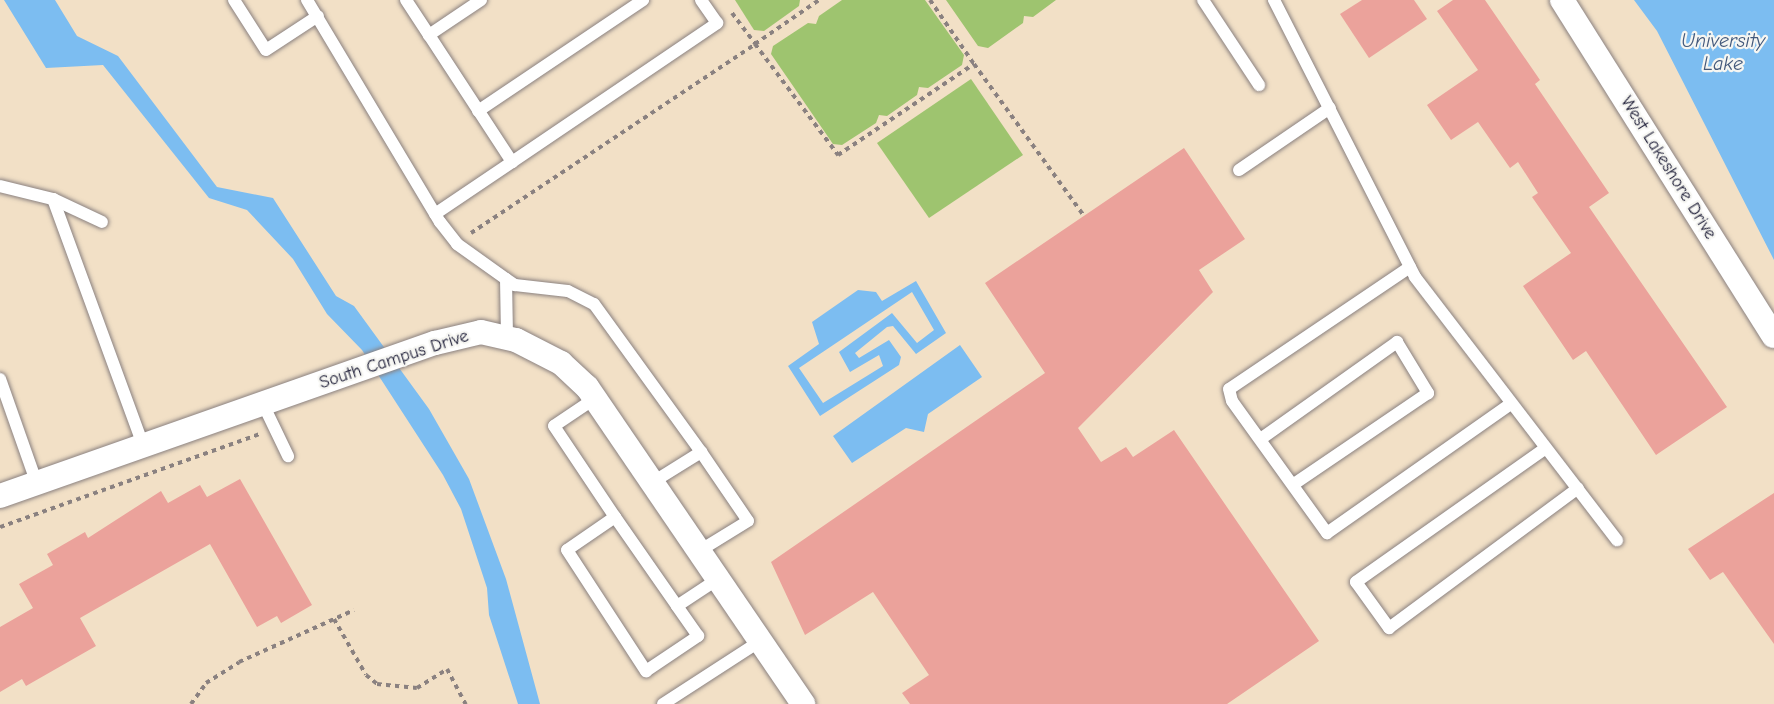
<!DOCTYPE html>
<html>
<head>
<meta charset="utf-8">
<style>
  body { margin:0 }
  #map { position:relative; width:1774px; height:704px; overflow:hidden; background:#f2e0c6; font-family:"Comic Neue",sans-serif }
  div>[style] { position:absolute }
  .green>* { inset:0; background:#9ec46f }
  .water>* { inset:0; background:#7cbdf1 }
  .building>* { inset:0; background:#eba29b }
  .path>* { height:4px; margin-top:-2px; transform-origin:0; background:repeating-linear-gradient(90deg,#8a8180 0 4.5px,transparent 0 9px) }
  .roads { filter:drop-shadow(0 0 2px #8a8180) drop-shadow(0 0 2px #8a8180) }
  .service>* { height:12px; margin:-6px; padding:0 6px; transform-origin:6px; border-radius:6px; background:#fff }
  .minor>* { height:24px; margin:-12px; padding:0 12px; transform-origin:12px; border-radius:12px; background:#fff }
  span { translate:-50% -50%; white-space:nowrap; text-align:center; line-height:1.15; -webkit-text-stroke:4.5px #f6f6f2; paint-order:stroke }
  .street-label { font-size:18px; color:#22223b }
  .water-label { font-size:20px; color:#42587b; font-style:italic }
</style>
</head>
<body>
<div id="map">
  <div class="green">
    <i style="clip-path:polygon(735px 0,800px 0,799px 6px,764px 31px,754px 30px)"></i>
    <i style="clip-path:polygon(842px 0,925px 0,964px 55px,962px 65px,928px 88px,919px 87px,917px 95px,887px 116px,879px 115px,876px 123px,842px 145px,833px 144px,771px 54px,773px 46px,808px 23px,816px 24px,819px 16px)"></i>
    <i style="clip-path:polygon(946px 0,1056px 0,1033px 17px,1024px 16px,1023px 23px,988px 48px,978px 46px)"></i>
    <i style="clip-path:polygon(971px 79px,1023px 155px,929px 218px,877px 143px)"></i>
  </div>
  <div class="water">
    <i style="clip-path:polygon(4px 0,55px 0,77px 36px,118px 56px,217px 187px,273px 198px,336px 296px,354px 306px,429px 409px,469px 479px,506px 579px,540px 704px,518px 704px,489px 615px,487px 588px,461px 509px,443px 475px,362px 350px,327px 314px,293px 259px,247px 210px,209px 198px,103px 65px,46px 68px)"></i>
    <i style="clip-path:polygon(1634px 0,1774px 0,1774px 260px,1657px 31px)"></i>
    <i style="clip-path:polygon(evenodd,916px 281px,946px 333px,916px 354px,893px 326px,887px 327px,855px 353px,859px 358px,889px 340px,901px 357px,899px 365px,820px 416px,788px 366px,819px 344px,812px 322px,858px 290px,876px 292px,882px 301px,916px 281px,912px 292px,934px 330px,917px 343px,892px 313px,839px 352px,850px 372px,879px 355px,883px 366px,823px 403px,799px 368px,912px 292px)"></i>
    <i style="clip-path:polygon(960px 345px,982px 377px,928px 414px,924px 432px,906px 428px,852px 463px,833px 436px)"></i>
  </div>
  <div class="building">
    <i style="clip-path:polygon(1362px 0,1414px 0,1427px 19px,1369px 58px,1340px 14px)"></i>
    <i style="clip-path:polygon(1453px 0,1485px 0,1540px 80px,1535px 84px,1609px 193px,1589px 207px,1727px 407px,1656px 455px,1586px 351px,1573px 360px,1523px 286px,1571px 253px,1532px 197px,1538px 193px,1518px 162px,1510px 168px,1478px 122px,1451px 140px,1427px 105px,1478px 70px,1437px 11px)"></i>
    <i style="clip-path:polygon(1184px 148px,1245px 239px,1199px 270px,1213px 292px,1078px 428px,1101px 462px,1126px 447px,1133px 457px,1174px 430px,1319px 641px,1227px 704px,910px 704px,902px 693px,929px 675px,873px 592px,805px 635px,771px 562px,1045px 373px,985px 283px)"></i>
    <i style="clip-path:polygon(240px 479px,312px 605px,281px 623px,277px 616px,257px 627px,210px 544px,80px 618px,96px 646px,26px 686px,22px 679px,0 692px,0 627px,33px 608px,19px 584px,53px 565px,47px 554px,85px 532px,88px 538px,161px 491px,168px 503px,200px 485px,207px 497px)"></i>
    <i style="clip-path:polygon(1774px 493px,1774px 644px,1723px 572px,1710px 580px,1688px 549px)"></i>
  </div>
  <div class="path">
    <i style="left:930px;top:0;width:78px;rotate:55.5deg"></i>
    <i style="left:732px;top:13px;width:39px;rotate:53deg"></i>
    <i style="left:755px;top:44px;width:78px;rotate:-34.5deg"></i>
    <i style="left:471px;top:233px;width:341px;rotate:-33.6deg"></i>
    <i style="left:755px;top:44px;width:139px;rotate:53.2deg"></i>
    <i style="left:838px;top:155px;width:164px;rotate:-33.8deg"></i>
    <i style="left:974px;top:64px;width:188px;rotate:54.1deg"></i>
    <i style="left:0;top:527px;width:276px;rotate:-19.7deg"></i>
    <i style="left:334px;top:619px;width:64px;rotate:60.3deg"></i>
    <i style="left:366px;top:675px;width:14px;rotate:39deg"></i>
    <i style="left:377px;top:684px;width:40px;rotate:5.7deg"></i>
    <i style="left:417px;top:688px;width:36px;rotate:-32deg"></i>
    <i style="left:447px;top:669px;width:40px;rotate:62deg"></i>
    <i style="left:191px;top:704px;width:26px;rotate:-54deg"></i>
    <i style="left:206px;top:683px;width:39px;rotate:-32deg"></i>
    <i style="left:239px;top:662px;width:126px;rotate:-24.3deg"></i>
  </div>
  <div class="roads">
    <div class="service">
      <i style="left:234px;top:0;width:59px;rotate:57.4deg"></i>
      <i style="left:266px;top:50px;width:62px;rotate:-33.2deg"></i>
      <i style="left:307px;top:0;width:259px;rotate:59.1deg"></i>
      <i style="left:440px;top:222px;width:28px;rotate:52deg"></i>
      <i style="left:457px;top:244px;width:60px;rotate:35.5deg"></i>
      <i style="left:506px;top:279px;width:59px;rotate:89deg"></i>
      <i style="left:406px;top:0;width:42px;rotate:56.7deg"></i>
      <i style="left:481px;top:0;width:63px;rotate:146.1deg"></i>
      <i style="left:429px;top:35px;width:152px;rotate:56.8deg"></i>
      <i style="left:512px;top:162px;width:248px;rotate:-34.1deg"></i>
      <i style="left:717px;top:23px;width:28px;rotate:-125deg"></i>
      <i style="left:1203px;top:0;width:102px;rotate:56.6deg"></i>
      <i style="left:1274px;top:0;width:311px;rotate:63deg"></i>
      <i style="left:1415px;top:277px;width:332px;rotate:52.5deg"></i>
      <i style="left:478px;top:111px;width:199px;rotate:-33.9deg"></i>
      <i style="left:1239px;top:170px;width:110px;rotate:-34.3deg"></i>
      <i style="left:0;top:186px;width:55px;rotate:13.8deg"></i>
      <i style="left:53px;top:199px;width:264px;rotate:69.9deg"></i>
      <i style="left:53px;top:199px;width:54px;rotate:25.1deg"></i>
      <i style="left:435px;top:214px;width:93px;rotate:-34deg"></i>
      <i style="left:1410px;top:267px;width:218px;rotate:146deg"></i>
      <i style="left:1229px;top:389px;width:12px;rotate:76deg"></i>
      <i style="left:1232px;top:401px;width:163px;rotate:54.3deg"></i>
      <i style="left:1327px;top:533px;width:223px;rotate:-35.1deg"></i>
      <i style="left:506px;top:279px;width:11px;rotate:34deg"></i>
      <i style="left:515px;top:285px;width:53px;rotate:6.5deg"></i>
      <i style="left:568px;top:291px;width:29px;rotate:27deg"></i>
      <i style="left:594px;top:304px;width:183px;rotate:54.1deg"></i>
      <i style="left:701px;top:452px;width:83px;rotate:55.7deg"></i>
      <i style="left:748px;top:521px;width:57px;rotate:148.5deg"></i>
      <i style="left:0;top:379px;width:111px;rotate:70.6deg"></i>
      <i style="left:594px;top:399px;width:48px;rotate:146deg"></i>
      <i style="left:554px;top:426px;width:110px;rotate:56.2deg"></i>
      <i style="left:615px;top:517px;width:108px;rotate:55.1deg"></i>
      <i style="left:677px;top:606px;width:49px;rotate:-33.4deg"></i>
      <i style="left:263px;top:404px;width:58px;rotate:64.3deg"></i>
      <i style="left:1262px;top:438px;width:166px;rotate:-35.4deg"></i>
      <i style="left:1397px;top:342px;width:60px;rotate:58.7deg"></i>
      <i style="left:1428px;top:393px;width:162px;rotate:145.8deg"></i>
      <i style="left:1543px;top:450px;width:229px;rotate:144.8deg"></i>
      <i style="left:1356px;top:582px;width:57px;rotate:54.3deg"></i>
      <i style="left:1389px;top:628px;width:235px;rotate:-36.5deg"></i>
      <i style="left:653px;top:482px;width:57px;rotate:-32deg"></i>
      <i style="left:615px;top:517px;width:58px;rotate:145.5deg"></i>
      <i style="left:567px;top:550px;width:145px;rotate:56.9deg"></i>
      <i style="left:646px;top:671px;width:63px;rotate:-33.9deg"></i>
      <i style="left:698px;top:636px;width:37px;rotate:-125deg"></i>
      <i style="left:663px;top:704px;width:114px;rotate:-32.9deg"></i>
    </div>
    <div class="minor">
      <i style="left:1562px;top:0;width:397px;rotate:57.8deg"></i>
      <i style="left:0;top:496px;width:461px;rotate:-19.4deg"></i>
      <i style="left:435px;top:343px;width:47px;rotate:-13.4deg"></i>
      <i style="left:481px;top:332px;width:36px;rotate:13deg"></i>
      <i style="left:516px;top:340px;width:51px;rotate:27.1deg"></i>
      <i style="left:561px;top:363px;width:35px;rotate:43deg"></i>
      <i style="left:587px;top:387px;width:384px;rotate:55.7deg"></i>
    </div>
  </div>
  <div class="street-label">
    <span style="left:1668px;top:168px;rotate:58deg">West Lakeshore Drive</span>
    <span style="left:394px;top:360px;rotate:-18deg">South Campus Drive</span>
  </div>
  <div class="water-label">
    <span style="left:1723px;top:52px">University<br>Lake</span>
  </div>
</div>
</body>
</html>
